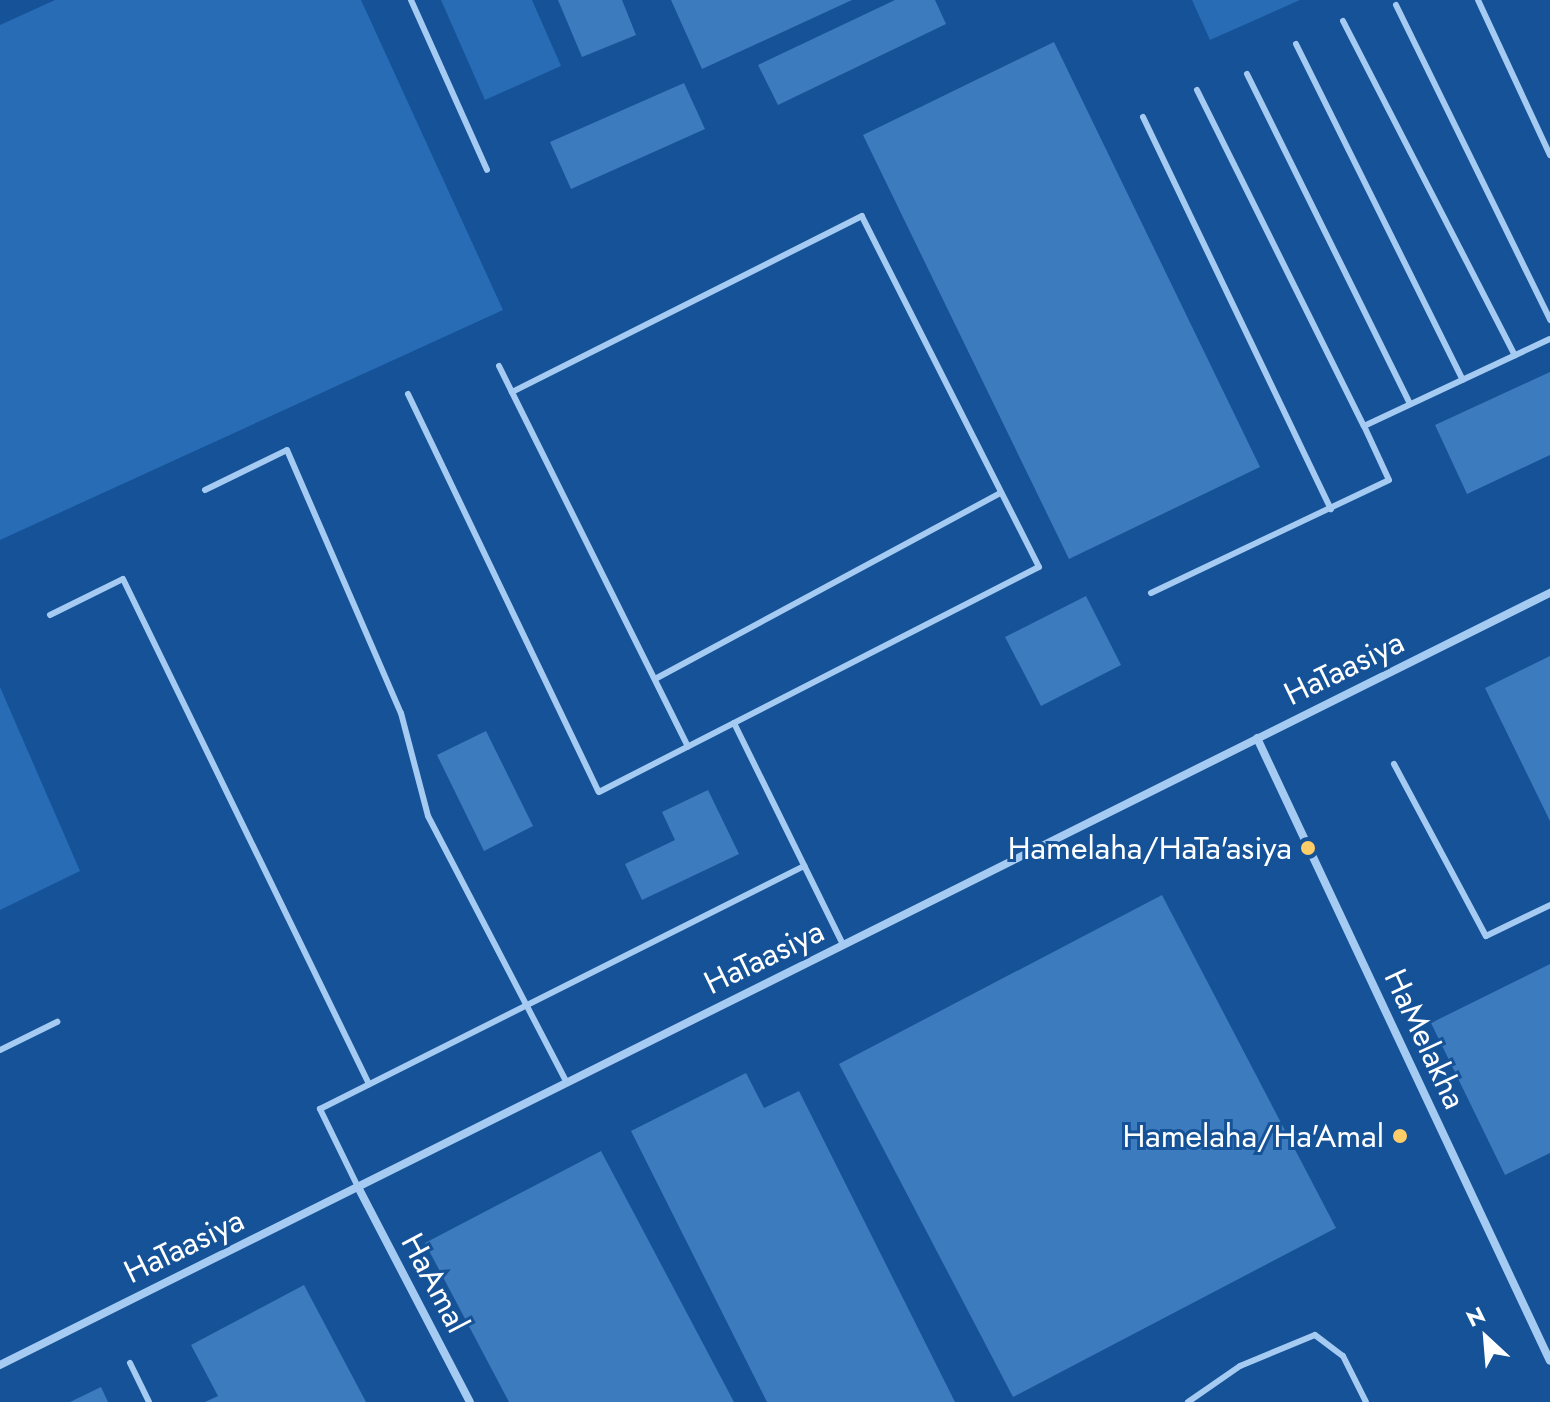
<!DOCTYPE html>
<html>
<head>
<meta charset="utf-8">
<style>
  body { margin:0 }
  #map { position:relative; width:1550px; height:1402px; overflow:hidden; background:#155297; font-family:Jost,sans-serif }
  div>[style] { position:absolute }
  .green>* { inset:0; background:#286cb6 }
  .building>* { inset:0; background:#3d7bbf }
  .lane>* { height:6px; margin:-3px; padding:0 3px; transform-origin:3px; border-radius:3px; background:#a6cbf2 }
  .street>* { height:8px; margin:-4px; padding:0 4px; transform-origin:4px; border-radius:4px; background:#a6cbf2 }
  .dots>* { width:22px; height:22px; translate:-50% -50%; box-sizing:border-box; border:4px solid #155297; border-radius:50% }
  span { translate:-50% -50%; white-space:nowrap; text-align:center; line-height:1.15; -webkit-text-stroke:6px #155297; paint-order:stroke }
  .street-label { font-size:32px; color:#fff }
  .poi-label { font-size:32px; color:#fff }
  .right { translate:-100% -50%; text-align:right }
  .north { position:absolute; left:1446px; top:1298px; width:80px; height:80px; -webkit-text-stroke:6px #155297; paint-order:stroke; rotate:334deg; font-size:22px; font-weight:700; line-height:32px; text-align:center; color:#fff }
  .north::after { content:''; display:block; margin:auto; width:28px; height:36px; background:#fff; clip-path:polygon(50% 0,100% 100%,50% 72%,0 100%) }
</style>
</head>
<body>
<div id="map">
  <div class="green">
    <i style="clip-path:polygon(55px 0,361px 0,503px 310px,0 540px,0 25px)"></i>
    <i style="clip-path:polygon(441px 0,532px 0,561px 66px,485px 100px)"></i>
    <i style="clip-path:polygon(1192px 0,1300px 0,1210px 40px)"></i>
    <i style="clip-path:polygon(0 687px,80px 871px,0 910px)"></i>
  </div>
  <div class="building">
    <i style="clip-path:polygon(558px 0,622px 0,636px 35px,582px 57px)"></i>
    <i style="clip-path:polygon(671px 0,852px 0,702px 69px)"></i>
    <i style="clip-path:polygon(895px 0,935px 0,946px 24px,778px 105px,758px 65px)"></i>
    <i style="clip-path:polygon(1054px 42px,1260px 467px,1069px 559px,863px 135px)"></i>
    <i style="clip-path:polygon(684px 83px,705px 129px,571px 189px,550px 142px)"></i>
    <i style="clip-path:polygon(1550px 372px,1550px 455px,1467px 494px,1435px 425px)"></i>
    <i style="clip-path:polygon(1086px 596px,1121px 665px,1041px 706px,1005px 637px)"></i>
    <i style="clip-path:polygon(1550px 656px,1550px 821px,1485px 688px)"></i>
    <i style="clip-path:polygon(486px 731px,533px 826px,484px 851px,437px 755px)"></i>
    <i style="clip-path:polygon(708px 790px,739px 854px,642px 900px,625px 864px,675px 840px,662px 812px)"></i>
    <i style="clip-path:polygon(1162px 895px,1336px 1228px,1013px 1397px,839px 1064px)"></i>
    <i style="clip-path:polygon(1550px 964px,1550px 1153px,1505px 1175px,1431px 1023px)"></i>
    <i style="clip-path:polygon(746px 1073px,764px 1108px,799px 1091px,955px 1402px,767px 1402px,631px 1131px)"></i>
    <i style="clip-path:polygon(601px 1151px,734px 1402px,509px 1402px,425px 1243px)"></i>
    <i style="clip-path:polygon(304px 1285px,366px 1402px,205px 1402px,218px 1396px,191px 1345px)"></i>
    <i style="clip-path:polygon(101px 1387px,108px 1402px,70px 1402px)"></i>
  </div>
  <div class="lane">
    <i style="left:411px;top:0;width:186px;rotate:65.9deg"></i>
    <i style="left:1478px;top:0;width:171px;rotate:65.1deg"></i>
    <i style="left:1396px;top:5px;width:351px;rotate:63.9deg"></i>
    <i style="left:1343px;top:21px;width:376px;rotate:62.8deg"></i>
    <i style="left:1296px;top:44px;width:375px;rotate:63.6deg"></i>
    <i style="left:1247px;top:74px;width:368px;rotate:63.7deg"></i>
    <i style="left:1197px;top:90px;width:375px;rotate:63.6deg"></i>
    <i style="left:1143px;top:117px;width:435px;rotate:64.4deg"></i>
    <i style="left:499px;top:366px;width:425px;rotate:63.6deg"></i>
    <i style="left:408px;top:394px;width:441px;rotate:64.4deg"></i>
    <i style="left:599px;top:792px;width:494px;rotate:-27.1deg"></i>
    <i style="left:1039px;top:567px;width:393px;rotate:-116.8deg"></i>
    <i style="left:862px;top:216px;width:392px;rotate:153.3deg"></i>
    <i style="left:205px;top:490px;width:91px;rotate:-26deg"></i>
    <i style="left:287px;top:450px;width:287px;rotate:66.6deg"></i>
    <i style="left:401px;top:713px;width:106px;rotate:75.3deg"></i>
    <i style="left:428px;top:816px;width:301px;rotate:62.5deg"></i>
    <i style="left:1151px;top:593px;width:263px;rotate:-25.4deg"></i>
    <i style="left:1389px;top:480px;width:60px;rotate:-114.8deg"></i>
    <i style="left:1364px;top:426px;width:205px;rotate:-25.1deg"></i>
    <i style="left:50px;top:615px;width:81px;rotate:-26.3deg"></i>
    <i style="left:123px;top:579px;width:562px;rotate:64.03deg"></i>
    <i style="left:655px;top:679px;width:392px;rotate:-28.3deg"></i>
    <i style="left:734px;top:723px;width:247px;rotate:63.8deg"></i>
    <i style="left:1394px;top:764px;width:195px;rotate:61.9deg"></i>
    <i style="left:1486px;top:936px;width:71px;rotate:-25.8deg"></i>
    <i style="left:0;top:1050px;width:64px;rotate:-26.2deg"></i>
    <i style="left:358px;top:1187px;width:87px;rotate:-116deg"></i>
    <i style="left:320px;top:1109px;width:542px;rotate:-26.66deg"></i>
    <i style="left:130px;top:1363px;width:43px;rotate:64deg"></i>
    <i style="left:1188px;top:1402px;width:63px;rotate:-34.7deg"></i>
    <i style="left:1240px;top:1366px;width:81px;rotate:-22.5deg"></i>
    <i style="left:1315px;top:1335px;width:35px;rotate:37deg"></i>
    <i style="left:1343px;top:1356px;width:51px;rotate:63.4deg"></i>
  </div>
  <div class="street">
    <i style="left:1257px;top:738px;width:688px;rotate:64.81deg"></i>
    <i style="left:358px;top:1187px;width:242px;rotate:62.5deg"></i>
    <i style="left:0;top:1365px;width:1732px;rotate:-26.48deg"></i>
  </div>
  <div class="dots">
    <i style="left:1308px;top:848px;background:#ffce68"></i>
    <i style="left:1400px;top:1136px;background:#ffce68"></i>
  </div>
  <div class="street-label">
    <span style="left:1344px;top:668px;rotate:-26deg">HaTaasiya</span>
    <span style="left:764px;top:957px;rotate:-26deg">HaTaasiya</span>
    <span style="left:1425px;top:1039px;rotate:65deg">HaMelakha</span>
    <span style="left:184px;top:1246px;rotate:-26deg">HaTaasiya</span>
    <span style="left:435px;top:1283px;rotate:62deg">HaAmal</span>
  </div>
  <div class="poi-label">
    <span class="right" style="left:1292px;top:848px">Hamelaha/HaTa'asiya</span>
    <span class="right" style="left:1384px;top:1136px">Hamelaha/Ha'Amal</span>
  </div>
  <div class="north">N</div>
</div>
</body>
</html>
